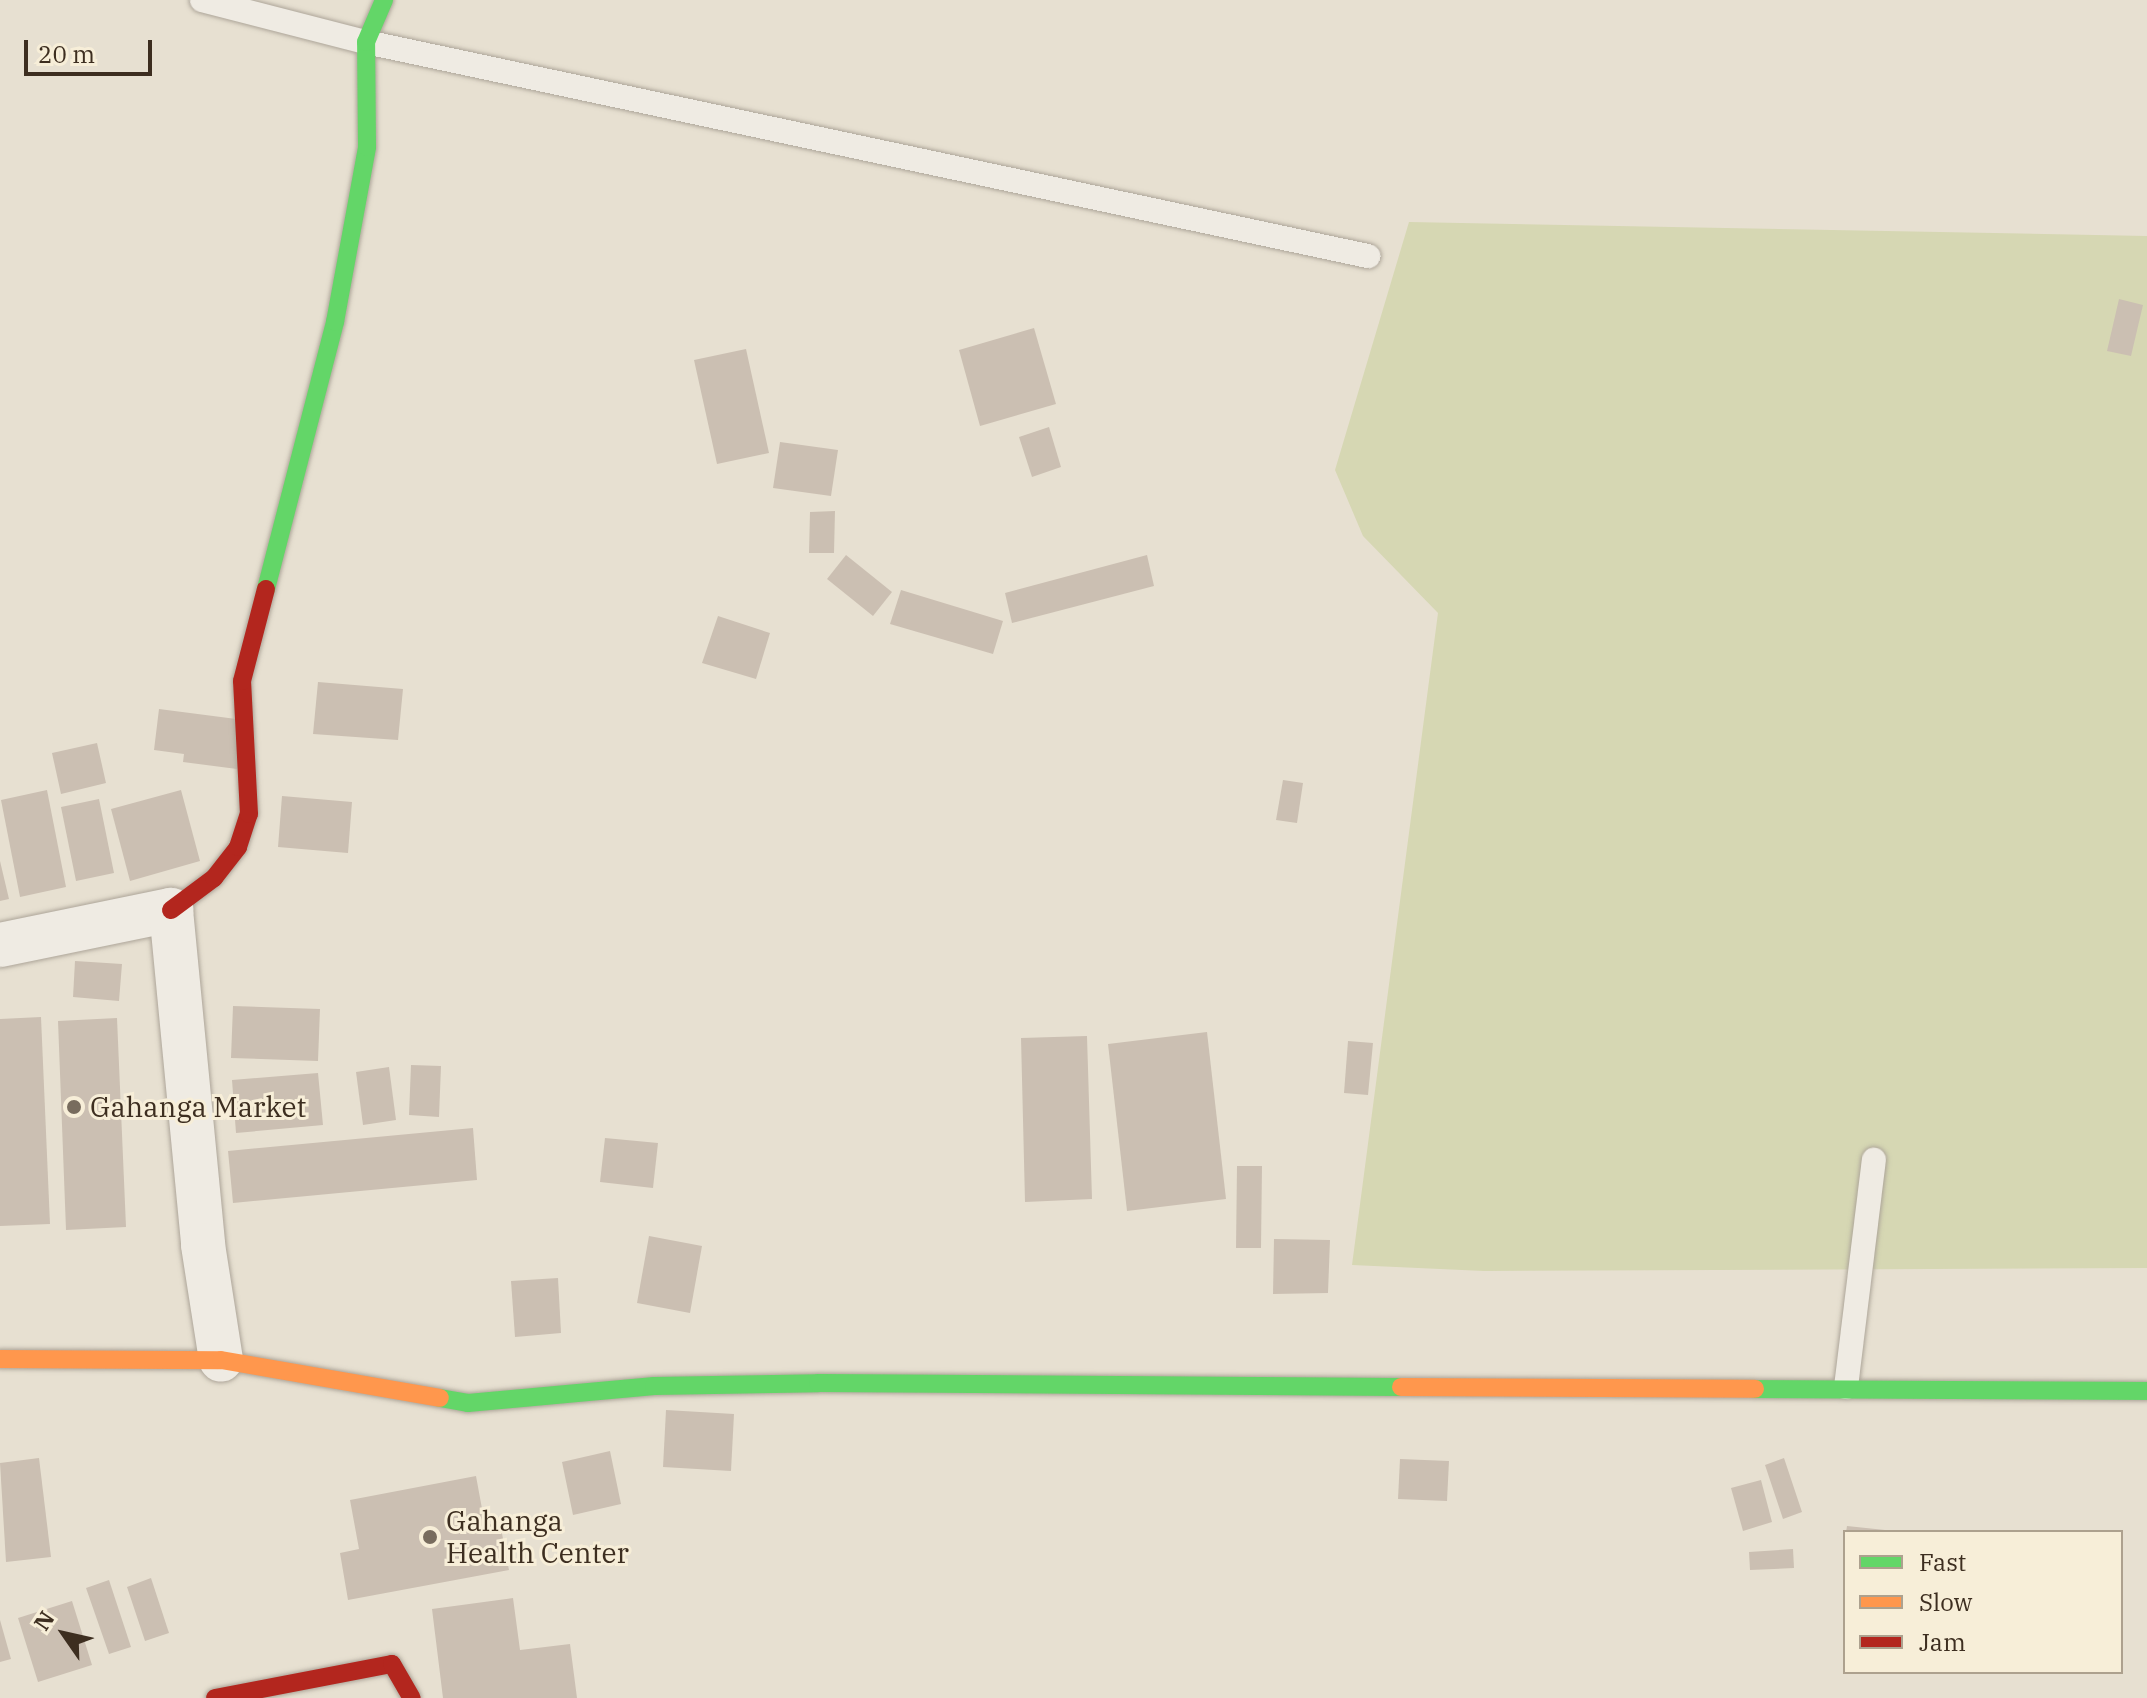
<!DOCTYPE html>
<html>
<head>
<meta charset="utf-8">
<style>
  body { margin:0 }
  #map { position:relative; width:2147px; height:1698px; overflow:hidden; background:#e7e0d1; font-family:"IBM Plex Serif",serif }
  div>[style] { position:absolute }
  .green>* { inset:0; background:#d6d7b3 }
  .building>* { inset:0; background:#cbbfb2 }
  .roads { filter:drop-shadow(0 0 2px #ada599) drop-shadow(0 0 2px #ada599) }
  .lane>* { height:24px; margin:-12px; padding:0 12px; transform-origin:12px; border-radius:12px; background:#efebe3 }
  .street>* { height:44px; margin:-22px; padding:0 22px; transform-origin:22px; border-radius:22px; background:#efebe3 }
  .fast>* { height:18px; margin:-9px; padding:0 9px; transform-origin:9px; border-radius:9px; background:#63d668 }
  .slow>* { height:18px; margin:-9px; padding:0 9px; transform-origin:9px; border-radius:9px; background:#ff974d }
  .jam>* { height:18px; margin:-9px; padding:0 9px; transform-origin:9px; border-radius:9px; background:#b3261e }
  .dots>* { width:22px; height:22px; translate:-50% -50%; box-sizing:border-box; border:4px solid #f7eed8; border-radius:50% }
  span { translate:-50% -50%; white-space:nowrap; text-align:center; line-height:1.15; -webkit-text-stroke:6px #f7eed8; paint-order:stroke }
  .poi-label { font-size:28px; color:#3d2e20 }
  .left { translate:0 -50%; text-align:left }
  .legend { position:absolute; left:1843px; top:1530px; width:280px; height:144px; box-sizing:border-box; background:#f7eed8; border:2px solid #ada18e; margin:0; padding:10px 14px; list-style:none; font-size:24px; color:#3d2e20 }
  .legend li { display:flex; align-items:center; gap:16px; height:40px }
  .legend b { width:40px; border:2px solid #ada18e }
  .north { position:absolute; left:24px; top:1594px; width:80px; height:80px; -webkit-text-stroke:6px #f7eed8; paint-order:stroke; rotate:304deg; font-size:22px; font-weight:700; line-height:32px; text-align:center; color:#3d2e20 }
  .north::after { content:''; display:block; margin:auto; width:28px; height:36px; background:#3d2e20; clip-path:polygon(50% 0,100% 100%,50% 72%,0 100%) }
  .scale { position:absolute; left:24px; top:40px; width:128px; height:36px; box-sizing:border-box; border:4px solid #3d2e20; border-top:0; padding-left:10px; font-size:24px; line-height:28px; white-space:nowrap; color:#3d2e20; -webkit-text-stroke:6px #f7eed8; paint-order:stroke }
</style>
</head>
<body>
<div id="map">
  <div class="green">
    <i style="clip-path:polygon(1409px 222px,2147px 236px,2147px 1268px,1484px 1271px,1352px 1265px,1438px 613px,1363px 536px,1335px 470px)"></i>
  </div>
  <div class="building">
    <i style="clip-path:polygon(2119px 299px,2143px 305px,2131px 356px,2107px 351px)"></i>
    <i style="clip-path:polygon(1034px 328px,1056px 404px,980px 426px,959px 350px)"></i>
    <i style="clip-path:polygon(746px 349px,769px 453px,717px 464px,694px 360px)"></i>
    <i style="clip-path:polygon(1049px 427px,1061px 467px,1032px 477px,1019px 437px)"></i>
    <i style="clip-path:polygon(780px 442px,838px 450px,831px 496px,773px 488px)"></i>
    <i style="clip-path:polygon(835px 511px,834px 553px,809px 553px,810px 512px)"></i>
    <i style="clip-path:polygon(846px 555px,892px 592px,873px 616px,827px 579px)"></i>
    <i style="clip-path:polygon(1147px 555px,1154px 586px,1012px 623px,1005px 593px)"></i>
    <i style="clip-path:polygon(901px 590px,1003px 621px,993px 654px,890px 624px)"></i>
    <i style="clip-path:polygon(718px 616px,770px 633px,756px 679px,702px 663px)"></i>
    <i style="clip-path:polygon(318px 682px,403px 689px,398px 740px,313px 734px)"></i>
    <i style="clip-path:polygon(159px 709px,244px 720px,237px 769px,183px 762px,184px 754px,154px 750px)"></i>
    <i style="clip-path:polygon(97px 743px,106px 783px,61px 794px,52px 753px)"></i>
    <i style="clip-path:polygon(1283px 780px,1303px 783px,1297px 823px,1276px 820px)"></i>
    <i style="clip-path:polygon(47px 790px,66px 887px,20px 897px,1px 800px)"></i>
    <i style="clip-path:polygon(181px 790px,200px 861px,130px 881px,111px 809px)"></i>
    <i style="clip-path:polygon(282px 796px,352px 802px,348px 853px,278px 847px)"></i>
    <i style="clip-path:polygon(99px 799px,114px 873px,76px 881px,61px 807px)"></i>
    <i style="clip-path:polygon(0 861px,9px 899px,0 901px)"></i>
    <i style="clip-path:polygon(75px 961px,122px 964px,119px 1001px,73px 997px)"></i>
    <i style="clip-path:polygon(233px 1006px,320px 1009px,318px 1061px,231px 1058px)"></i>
    <i style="clip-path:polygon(41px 1017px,50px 1224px,0 1226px,0 1019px)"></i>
    <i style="clip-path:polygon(117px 1018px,126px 1227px,66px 1230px,58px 1021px)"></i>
    <i style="clip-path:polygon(1207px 1032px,1226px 1199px,1127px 1211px,1108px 1044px)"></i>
    <i style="clip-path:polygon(1087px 1036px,1092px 1199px,1025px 1202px,1021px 1038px)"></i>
    <i style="clip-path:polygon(1348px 1041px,1373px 1043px,1368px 1095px,1344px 1093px)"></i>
    <i style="clip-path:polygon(411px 1065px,441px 1066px,439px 1117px,409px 1115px)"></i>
    <i style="clip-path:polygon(389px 1067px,396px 1120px,363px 1125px,356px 1072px)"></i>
    <i style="clip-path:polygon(318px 1073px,323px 1125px,236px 1133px,232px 1080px)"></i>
    <i style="clip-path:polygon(473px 1128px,477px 1180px,233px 1203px,228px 1151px)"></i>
    <i style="clip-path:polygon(605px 1138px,658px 1143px,653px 1188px,600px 1182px)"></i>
    <i style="clip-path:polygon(1237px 1166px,1262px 1166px,1261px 1248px,1236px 1248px)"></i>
    <i style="clip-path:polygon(649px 1236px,702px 1246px,690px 1313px,637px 1303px)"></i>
    <i style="clip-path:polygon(1274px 1239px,1330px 1240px,1328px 1293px,1273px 1294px)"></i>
    <i style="clip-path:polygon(558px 1278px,561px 1333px,515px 1337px,511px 1281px)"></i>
    <i style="clip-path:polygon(666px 1410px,734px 1414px,731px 1471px,663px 1467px)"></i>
    <i style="clip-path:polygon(610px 1451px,621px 1504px,573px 1515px,562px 1462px)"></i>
    <i style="clip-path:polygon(39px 1458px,51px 1557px,6px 1562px,0 1463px)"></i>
    <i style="clip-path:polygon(1784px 1458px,1802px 1512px,1783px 1519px,1765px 1465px)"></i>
    <i style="clip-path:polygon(1400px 1459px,1449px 1461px,1447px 1501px,1398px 1499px)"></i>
    <i style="clip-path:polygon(476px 1476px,485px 1525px,500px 1523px,509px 1570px,348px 1600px,340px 1553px,359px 1549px,350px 1500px)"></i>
    <i style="clip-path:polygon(1761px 1480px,1772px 1522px,1743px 1531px,1731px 1488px)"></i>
    <i style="clip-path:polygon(1847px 1526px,1885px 1530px,1885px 1532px,1846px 1532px)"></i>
    <i style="clip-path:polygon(1793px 1549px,1794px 1568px,1750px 1570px,1749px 1552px)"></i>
    <i style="clip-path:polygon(151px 1578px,169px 1633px,145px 1641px,127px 1587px)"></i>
    <i style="clip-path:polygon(109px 1580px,131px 1647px,109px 1654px,86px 1588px)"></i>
    <i style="clip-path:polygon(513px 1598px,520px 1650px,570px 1644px,577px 1698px,443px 1698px,432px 1609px)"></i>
    <i style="clip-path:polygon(72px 1601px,92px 1665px,38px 1682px,18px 1618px)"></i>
    <i style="clip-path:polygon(0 1620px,11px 1659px,0 1662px)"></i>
  </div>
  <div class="roads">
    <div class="lane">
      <i style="left:202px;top:0;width:169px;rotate:14.4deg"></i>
      <i style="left:366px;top:42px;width:1025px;rotate:12.06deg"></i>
      <i style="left:1846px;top:1387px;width:229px;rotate:-83deg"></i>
    </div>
    <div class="street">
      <i style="left:0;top:945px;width:175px;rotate:-11.6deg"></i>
      <i style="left:171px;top:910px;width:337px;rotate:84.5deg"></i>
      <i style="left:203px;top:1245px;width:116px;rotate:81.1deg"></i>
    </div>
    <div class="fast">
      <i style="left:266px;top:589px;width:276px;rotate:-75.5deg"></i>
      <i style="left:335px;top:322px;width:178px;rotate:-79.6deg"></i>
      <i style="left:367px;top:147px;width:105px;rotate:-90.5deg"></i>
      <i style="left:366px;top:42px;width:46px;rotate:-66.8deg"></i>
      <i style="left:1755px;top:1389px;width:392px;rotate:0.3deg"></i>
      <i style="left:440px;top:1398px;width:28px;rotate:10deg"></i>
      <i style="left:468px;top:1403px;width:187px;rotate:-5.2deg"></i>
      <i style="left:654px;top:1386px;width:164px;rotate:-1deg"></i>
      <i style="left:818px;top:1383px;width:583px;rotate:0.39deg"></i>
    </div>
    <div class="slow">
      <i style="left:0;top:1359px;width:221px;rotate:0.3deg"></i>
      <i style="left:221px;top:1360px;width:222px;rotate:9.8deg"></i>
      <i style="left:1401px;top:1387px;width:354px;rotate:0.3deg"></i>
    </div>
    <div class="jam">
      <i style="left:171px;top:910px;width:54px;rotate:-36.7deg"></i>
      <i style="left:214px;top:878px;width:39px;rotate:-52deg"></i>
      <i style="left:238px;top:847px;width:35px;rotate:-72deg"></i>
      <i style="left:249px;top:814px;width:133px;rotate:-93deg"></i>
      <i style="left:242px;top:681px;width:95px;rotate:-75.4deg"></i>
      <i style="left:215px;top:1698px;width:180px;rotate:-10.9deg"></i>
      <i style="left:392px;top:1664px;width:39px;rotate:60deg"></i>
    </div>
  </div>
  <div class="dots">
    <i style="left:74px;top:1107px;background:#786c5e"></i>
    <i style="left:430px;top:1537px;background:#786c5e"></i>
  </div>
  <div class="poi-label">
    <span class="left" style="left:90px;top:1107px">Gahanga Market</span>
    <span class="left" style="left:446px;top:1537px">Gahanga<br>Health Center</span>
  </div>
  <ul class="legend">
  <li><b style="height:10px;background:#63d668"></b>Fast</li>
  <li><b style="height:10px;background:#ff974d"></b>Slow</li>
  <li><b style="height:10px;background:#b3261e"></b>Jam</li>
  </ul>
  <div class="north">N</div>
  <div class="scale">20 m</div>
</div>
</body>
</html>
